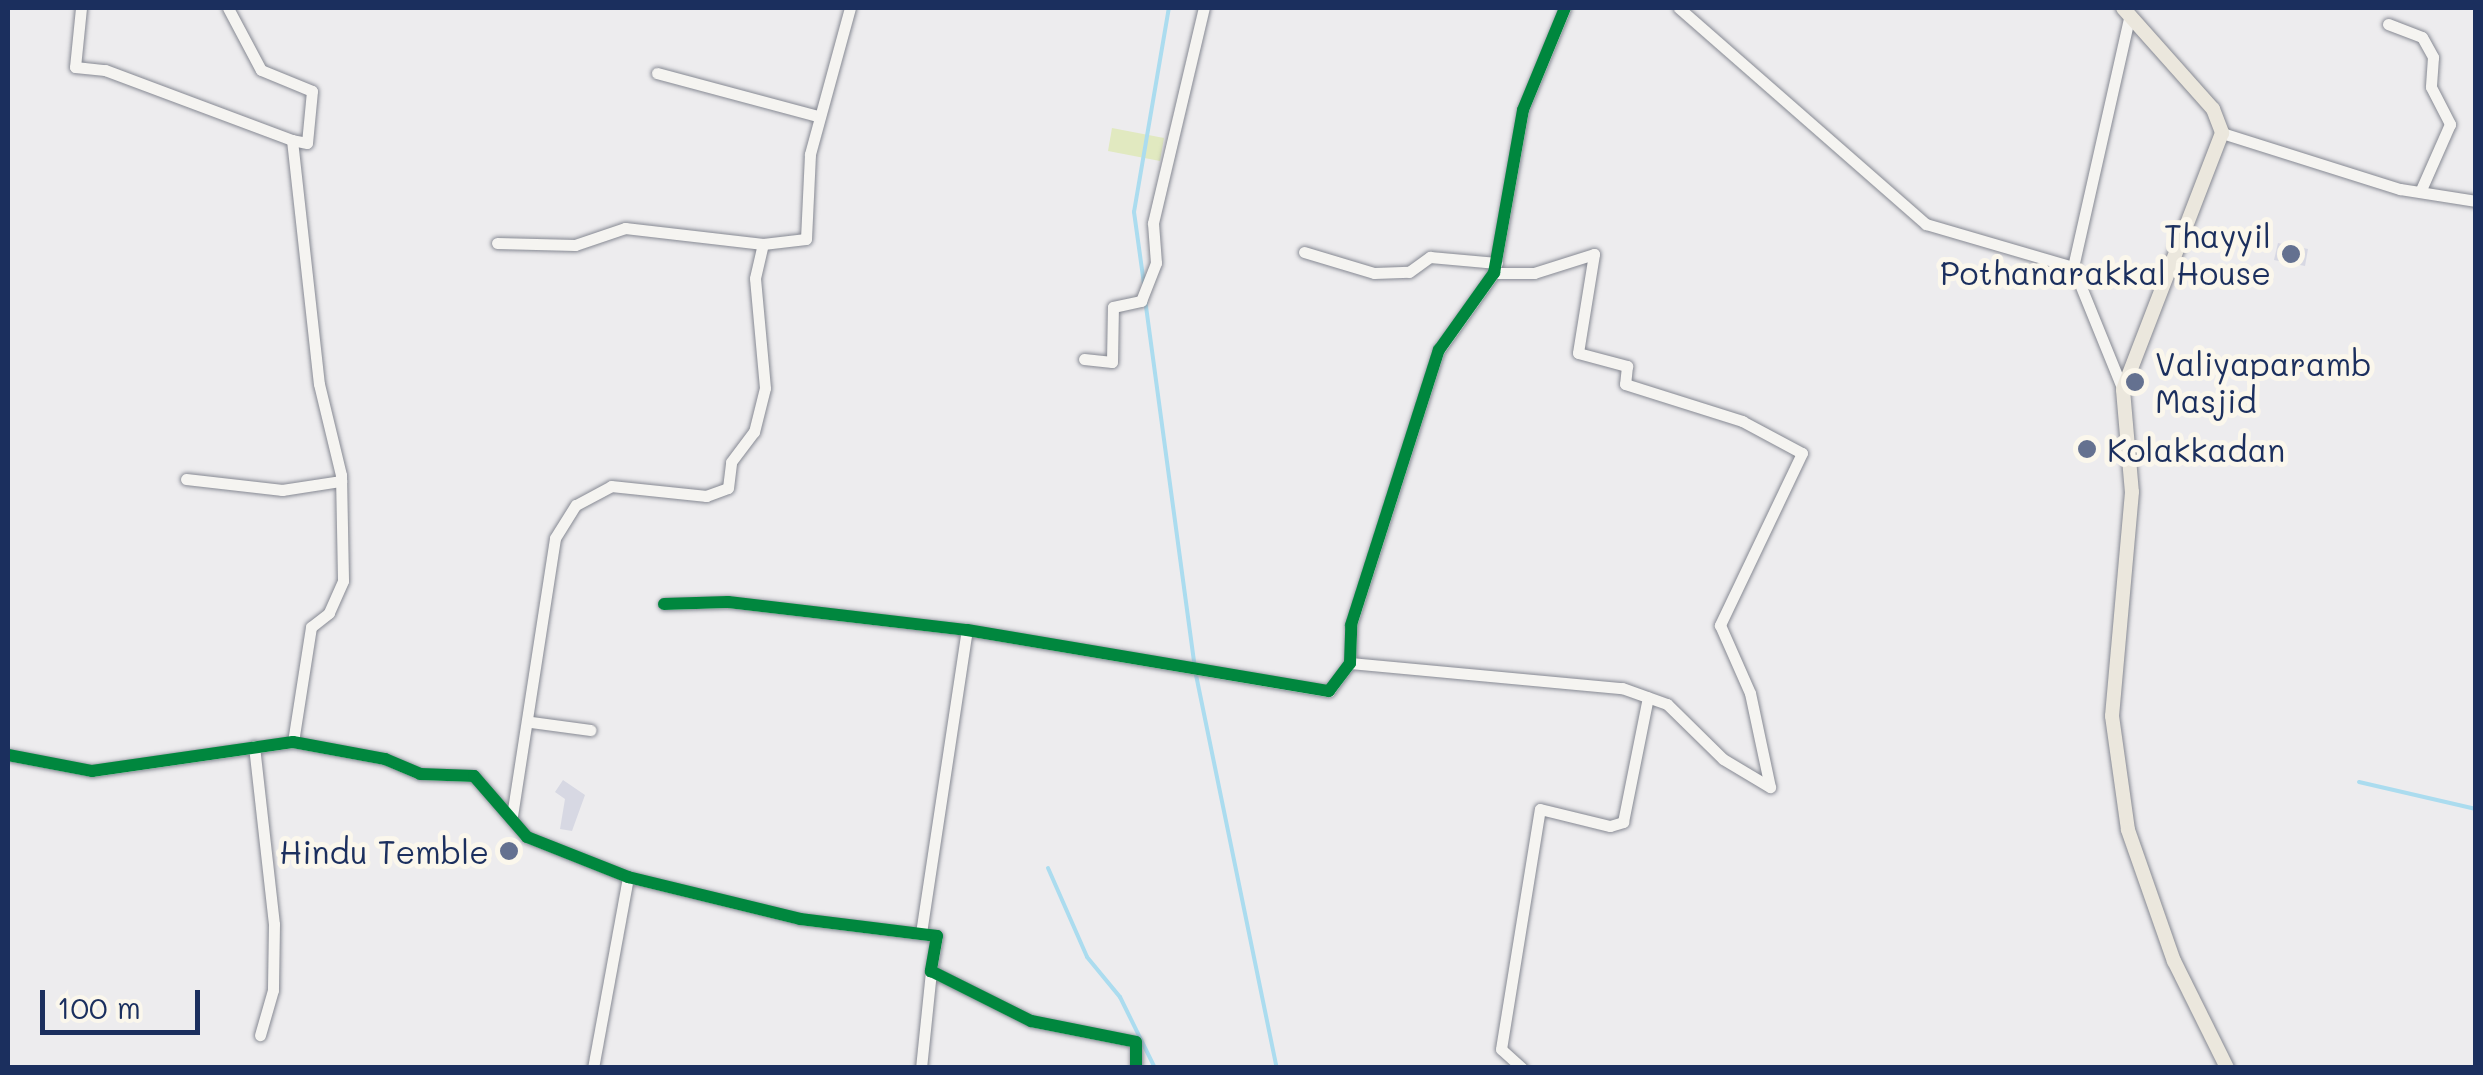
<!DOCTYPE html>
<html>
<head>
<meta charset="utf-8">
<style>
  body { margin:0 }
  #map { position:relative; width:2483px; height:1075px; overflow:hidden; background:#edecee; font-family:Mali,sans-serif }
  div>[style] { position:absolute }
  .green>* { inset:0; background:#e1e9c0 }
  .stream>* { height:4px; margin:-2px; padding:0 2px; transform-origin:2px; border-radius:2px; background:#abdcef }
  .building>* { inset:0; background:#d7d8e3 }
  .roads { filter:drop-shadow(0 0 2px #868993) drop-shadow(0 0 2px #868993) }
  .minor>* { height:11px; margin:-5.5px; padding:0 5.5px; transform-origin:5.5px; border-radius:5.5px; background:#f5f4f1 }
  .major>* { height:14px; margin:-7px; padding:0 7px; transform-origin:7px; border-radius:7px; background:#ebe7dd }
  .cycleway>* { height:12px; margin:-6px; padding:0 6px; transform-origin:6px; border-radius:6px; background:#00873e }
  .dots>* { width:28px; height:28px; translate:-50% -50%; box-sizing:border-box; border:5px solid #fbf7ec; border-radius:50% }
  span { translate:-50% -50%; white-space:nowrap; text-align:center; line-height:1.15; -webkit-text-stroke:10px #fbf7ec; paint-order:stroke }
  .poi-label { font-size:32px; color:#1b2f5e }
  .right { translate:-100% -50%; text-align:right }
  .left { translate:0 -50%; text-align:left }
  .frame { position:absolute; inset:0; border:10px solid #1b2f5e; pointer-events:none }
  .scale { position:absolute; left:40px; top:990px; width:160px; height:45px; box-sizing:border-box; border:5px solid #1b2f5e; border-top:0; padding-left:12px; font-size:30px; line-height:35px; white-space:nowrap; color:#1b2f5e; -webkit-text-stroke:8px #fbf7ec; paint-order:stroke }
</style>
</head>
<body>
<div id="map">
  <div class="green">
    <i style="clip-path:polygon(1112px 128px,1164px 138px,1160px 161px,1108px 151px)"></i>
  </div>
  <div class="stream">
    <i style="left:1144px;top:284px;width:73px;rotate:-97.9deg"></i>
    <i style="left:1134px;top:212px;width:207px;rotate:-80.3deg"></i>
    <i style="left:1145px;top:299px;width:374px;rotate:82.3deg"></i>
    <i style="left:1195px;top:670px;width:406px;rotate:78.4deg"></i>
    <i style="left:2359px;top:782px;width:120px;rotate:13deg"></i>
    <i style="left:1048px;top:868px;width:97px;rotate:66.3deg"></i>
    <i style="left:1087px;top:957px;width:52px;rotate:50.5deg"></i>
    <i style="left:1120px;top:997px;width:79px;rotate:63.8deg"></i>
  </div>
  <div class="building">
    <i style="clip-path:polygon(2278px 243px,2308px 249px,2305px 266px,2274px 260px)"></i>
    <i style="clip-path:polygon(563px 780px,585px 795px,572px 831px,560px 829px,565px 799px,555px 792px)"></i>
  </div>
  <div class="roads">
    <div class="minor">
      <i style="left:81px;top:8px;width:59px;rotate:95.8deg"></i>
      <i style="left:75px;top:67px;width:30px;rotate:6deg"></i>
      <i style="left:105px;top:70px;width:200px;rotate:20.5deg"></i>
      <i style="left:292px;top:140px;width:245px;rotate:83.7deg"></i>
      <i style="left:319px;top:384px;width:94px;rotate:76.4deg"></i>
      <i style="left:341px;top:475px;width:106px;rotate:88.9deg"></i>
      <i style="left:343px;top:581px;width:35px;rotate:114deg"></i>
      <i style="left:329px;top:613px;width:23px;rotate:142deg"></i>
      <i style="left:311px;top:627px;width:116px;rotate:98.9deg"></i>
      <i style="left:228px;top:8px;width:70px;rotate:62deg"></i>
      <i style="left:261px;top:70px;width:55px;rotate:22.4deg"></i>
      <i style="left:312px;top:91px;width:52px;rotate:95.5deg"></i>
      <i style="left:307px;top:143px;width:15px;rotate:-169deg"></i>
      <i style="left:1679px;top:8px;width:328px;rotate:41.2deg"></i>
      <i style="left:1926px;top:224px;width:153px;rotate:16.3deg"></i>
      <i style="left:2073px;top:267px;width:133px;rotate:67.9deg"></i>
      <i style="left:2388px;top:24px;width:36px;rotate:21deg"></i>
      <i style="left:2422px;top:37px;width:23px;rotate:61deg"></i>
      <i style="left:2433px;top:57px;width:30px;rotate:94deg"></i>
      <i style="left:2431px;top:87px;width:42px;rotate:62.8deg"></i>
      <i style="left:2450px;top:124px;width:74px;rotate:113.8deg"></i>
      <i style="left:657px;top:73px;width:167px;rotate:15deg"></i>
      <i style="left:2222px;top:133px;width:187px;rotate:17.5deg"></i>
      <i style="left:2400px;top:189px;width:77px;rotate:9deg"></i>
      <i style="left:497px;top:243px;width:78px;rotate:1.5deg"></i>
      <i style="left:575px;top:245px;width:53px;rotate:-18.8deg"></i>
      <i style="left:625px;top:228px;width:139px;rotate:6.6deg"></i>
      <i style="left:1304px;top:252px;width:73px;rotate:16.7deg"></i>
      <i style="left:1374px;top:273px;width:35px;rotate:-2deg"></i>
      <i style="left:1409px;top:272px;width:26px;rotate:-36deg"></i>
      <i style="left:1430px;top:257px;width:67px;rotate:5.1deg"></i>
      <i style="left:2073px;top:267px;width:258px;rotate:-77.3deg"></i>
      <i style="left:1494px;top:273px;width:40px"></i>
      <i style="left:1534px;top:273px;width:63px;rotate:-17.6deg"></i>
      <i style="left:1594px;top:254px;width:100px;rotate:99.2deg"></i>
      <i style="left:1578px;top:353px;width:51px;rotate:14.9deg"></i>
      <i style="left:1627px;top:366px;width:18px;rotate:96deg"></i>
      <i style="left:1625px;top:384px;width:123px;rotate:17.5deg"></i>
      <i style="left:1742px;top:421px;width:68px;rotate:28.1deg"></i>
      <i style="left:1802px;top:453px;width:191px;rotate:115.5deg"></i>
      <i style="left:1720px;top:625px;width:74px;rotate:66.2deg"></i>
      <i style="left:1750px;top:693px;width:96px;rotate:78deg"></i>
      <i style="left:1084px;top:359px;width:28px;rotate:6deg"></i>
      <i style="left:1112px;top:362px;width:55px;rotate:-89deg"></i>
      <i style="left:1113px;top:307px;width:29px;rotate:-12deg"></i>
      <i style="left:1141px;top:301px;width:41px;rotate:-68.5deg"></i>
      <i style="left:1156px;top:263px;width:40px;rotate:-94.3deg"></i>
      <i style="left:1153px;top:223px;width:221px;rotate:-76.7deg"></i>
      <i style="left:186px;top:479px;width:97px;rotate:6.5deg"></i>
      <i style="left:282px;top:490px;width:60px;rotate:-8.7deg"></i>
      <i style="left:664px;top:604px;width:64px;rotate:-1.8deg"></i>
      <i style="left:728px;top:602px;width:241px;rotate:6.7deg"></i>
      <i style="left:967px;top:630px;width:367px;rotate:9.6deg"></i>
      <i style="left:1329px;top:691px;width:35px;rotate:-53deg"></i>
      <i style="left:1350px;top:663px;width:38px;rotate:-88deg"></i>
      <i style="left:1351px;top:625px;width:289px;rotate:-72.3deg"></i>
      <i style="left:1439px;top:350px;width:95px;rotate:-54.5deg"></i>
      <i style="left:1494px;top:273px;width:166px;rotate:-79.9deg"></i>
      <i style="left:1523px;top:110px;width:110px;rotate:-67.6deg"></i>
      <i style="left:1350px;top:663px;width:273px;rotate:5.3deg"></i>
      <i style="left:1622px;top:688px;width:48px;rotate:19.6deg"></i>
      <i style="left:1667px;top:704px;width:78px;rotate:44.5deg"></i>
      <i style="left:1723px;top:759px;width:55px;rotate:30.8deg"></i>
      <i style="left:531px;top:722px;width:60px;rotate:7.7deg"></i>
      <i style="left:254px;top:746px;width:179px;rotate:83.6deg"></i>
      <i style="left:274px;top:924px;width:66px;rotate:90.9deg"></i>
      <i style="left:273px;top:990px;width:47px;rotate:106.1deg"></i>
      <i style="left:8px;top:755px;width:86px;rotate:10.8deg"></i>
      <i style="left:92px;top:771px;width:203px;rotate:-8.2deg"></i>
      <i style="left:293px;top:742px;width:94px;rotate:10.5deg"></i>
      <i style="left:385px;top:759px;width:38px;rotate:23deg"></i>
      <i style="left:420px;top:774px;width:54px;rotate:2.1deg"></i>
      <i style="left:474px;top:776px;width:81px;rotate:49deg"></i>
      <i style="left:527px;top:837px;width:109px;rotate:21.6deg"></i>
      <i style="left:628px;top:877px;width:177px;rotate:13.7deg"></i>
      <i style="left:800px;top:919px;width:138px;rotate:7.1deg"></i>
      <i style="left:937px;top:936px;width:36px;rotate:100deg"></i>
      <i style="left:931px;top:971px;width:112px;rotate:26.6deg"></i>
      <i style="left:1031px;top:1021px;width:107px;rotate:11.3deg"></i>
      <i style="left:1136px;top:1042px;width:26px;rotate:90deg"></i>
      <i style="left:512px;top:816px;width:281px;rotate:-81.2deg"></i>
      <i style="left:555px;top:538px;width:39px;rotate:-58deg"></i>
      <i style="left:576px;top:505px;width:40px;rotate:-28deg"></i>
      <i style="left:611px;top:486px;width:96px;rotate:6deg"></i>
      <i style="left:706px;top:496px;width:23px;rotate:-20deg"></i>
      <i style="left:728px;top:488px;width:26px;rotate:-83deg"></i>
      <i style="left:731px;top:462px;width:38px;rotate:-53deg"></i>
      <i style="left:754px;top:432px;width:45px;rotate:-76deg"></i>
      <i style="left:765px;top:388px;width:110px;rotate:-95.2deg"></i>
      <i style="left:755px;top:278px;width:35px;rotate:-77deg"></i>
      <i style="left:763px;top:244px;width:43px;rotate:-6.6deg"></i>
      <i style="left:806px;top:239px;width:85px;rotate:-87.3deg"></i>
      <i style="left:810px;top:154px;width:151px;rotate:-74.7deg"></i>
      <i style="left:921px;top:933px;width:306px;rotate:-81.4deg"></i>
      <i style="left:593px;top:1068px;width:194px;rotate:-79.6deg"></i>
      <i style="left:921px;top:1068px;width:98px;rotate:-84.1deg"></i>
      <i style="left:1522px;top:1068px;width:28px;rotate:-138deg"></i>
      <i style="left:1501px;top:1049px;width:243px;rotate:-80.8deg"></i>
      <i style="left:1540px;top:809px;width:72px;rotate:13.7deg"></i>
      <i style="left:1610px;top:826px;width:14px;rotate:-17deg"></i>
      <i style="left:1623px;top:822px;width:127px;rotate:-78.7deg"></i>
    </div>
    <div class="major">
      <i style="left:2123px;top:8px;width:135px;rotate:48.3deg"></i>
      <i style="left:2213px;top:109px;width:26px;rotate:69deg"></i>
      <i style="left:2222px;top:133px;width:275px;rotate:111.1deg"></i>
      <i style="left:2123px;top:390px;width:102px;rotate:85deg"></i>
      <i style="left:2132px;top:492px;width:225px;rotate:95.1deg"></i>
      <i style="left:2112px;top:716px;width:115px;rotate:82deg"></i>
      <i style="left:2128px;top:830px;width:139px;rotate:70.7deg"></i>
      <i style="left:2174px;top:961px;width:119px;rotate:63.6deg"></i>
    </div>
  </div>
  <div class="cycleway">
    <i style="left:664px;top:604px;width:64px;rotate:-1.8deg"></i>
    <i style="left:728px;top:602px;width:241px;rotate:6.7deg"></i>
    <i style="left:967px;top:630px;width:367px;rotate:9.6deg"></i>
    <i style="left:1329px;top:691px;width:35px;rotate:-53deg"></i>
    <i style="left:1350px;top:663px;width:38px;rotate:-88deg"></i>
    <i style="left:1351px;top:625px;width:289px;rotate:-72.3deg"></i>
    <i style="left:1439px;top:350px;width:95px;rotate:-54.5deg"></i>
    <i style="left:1494px;top:273px;width:166px;rotate:-79.9deg"></i>
    <i style="left:1523px;top:110px;width:110px;rotate:-67.6deg"></i>
    <i style="left:8px;top:755px;width:86px;rotate:10.8deg"></i>
    <i style="left:92px;top:771px;width:203px;rotate:-8.2deg"></i>
    <i style="left:293px;top:742px;width:94px;rotate:10.5deg"></i>
    <i style="left:385px;top:759px;width:38px;rotate:23deg"></i>
    <i style="left:420px;top:774px;width:54px;rotate:2.1deg"></i>
    <i style="left:474px;top:776px;width:81px;rotate:49deg"></i>
    <i style="left:527px;top:837px;width:109px;rotate:21.6deg"></i>
    <i style="left:628px;top:877px;width:177px;rotate:13.7deg"></i>
    <i style="left:800px;top:919px;width:138px;rotate:7.1deg"></i>
    <i style="left:937px;top:936px;width:36px;rotate:100deg"></i>
    <i style="left:931px;top:971px;width:112px;rotate:26.6deg"></i>
    <i style="left:1031px;top:1021px;width:107px;rotate:11.3deg"></i>
    <i style="left:1136px;top:1042px;width:26px;rotate:90deg"></i>
  </div>
  <div class="dots">
    <i style="left:2291px;top:254px;background:#647190"></i>
    <i style="left:2135px;top:382px;background:#647190"></i>
    <i style="left:2087px;top:449px;background:#647190"></i>
    <i style="left:509px;top:851px;background:#647190"></i>
  </div>
  <div class="poi-label">
    <span class="right" style="left:2271px;top:254px">Thayyil<br>Pothanarakkal House</span>
    <span class="left" style="left:2155px;top:382px">Valiyaparamb<br>Masjid</span>
    <span class="left" style="left:2107px;top:449px">Kolakkadan</span>
    <span class="right" style="left:489px;top:851px">Hindu Temble</span>
  </div>
  <div class="frame"></div>
  <div class="scale">100 m</div>
</div>
</body>
</html>
